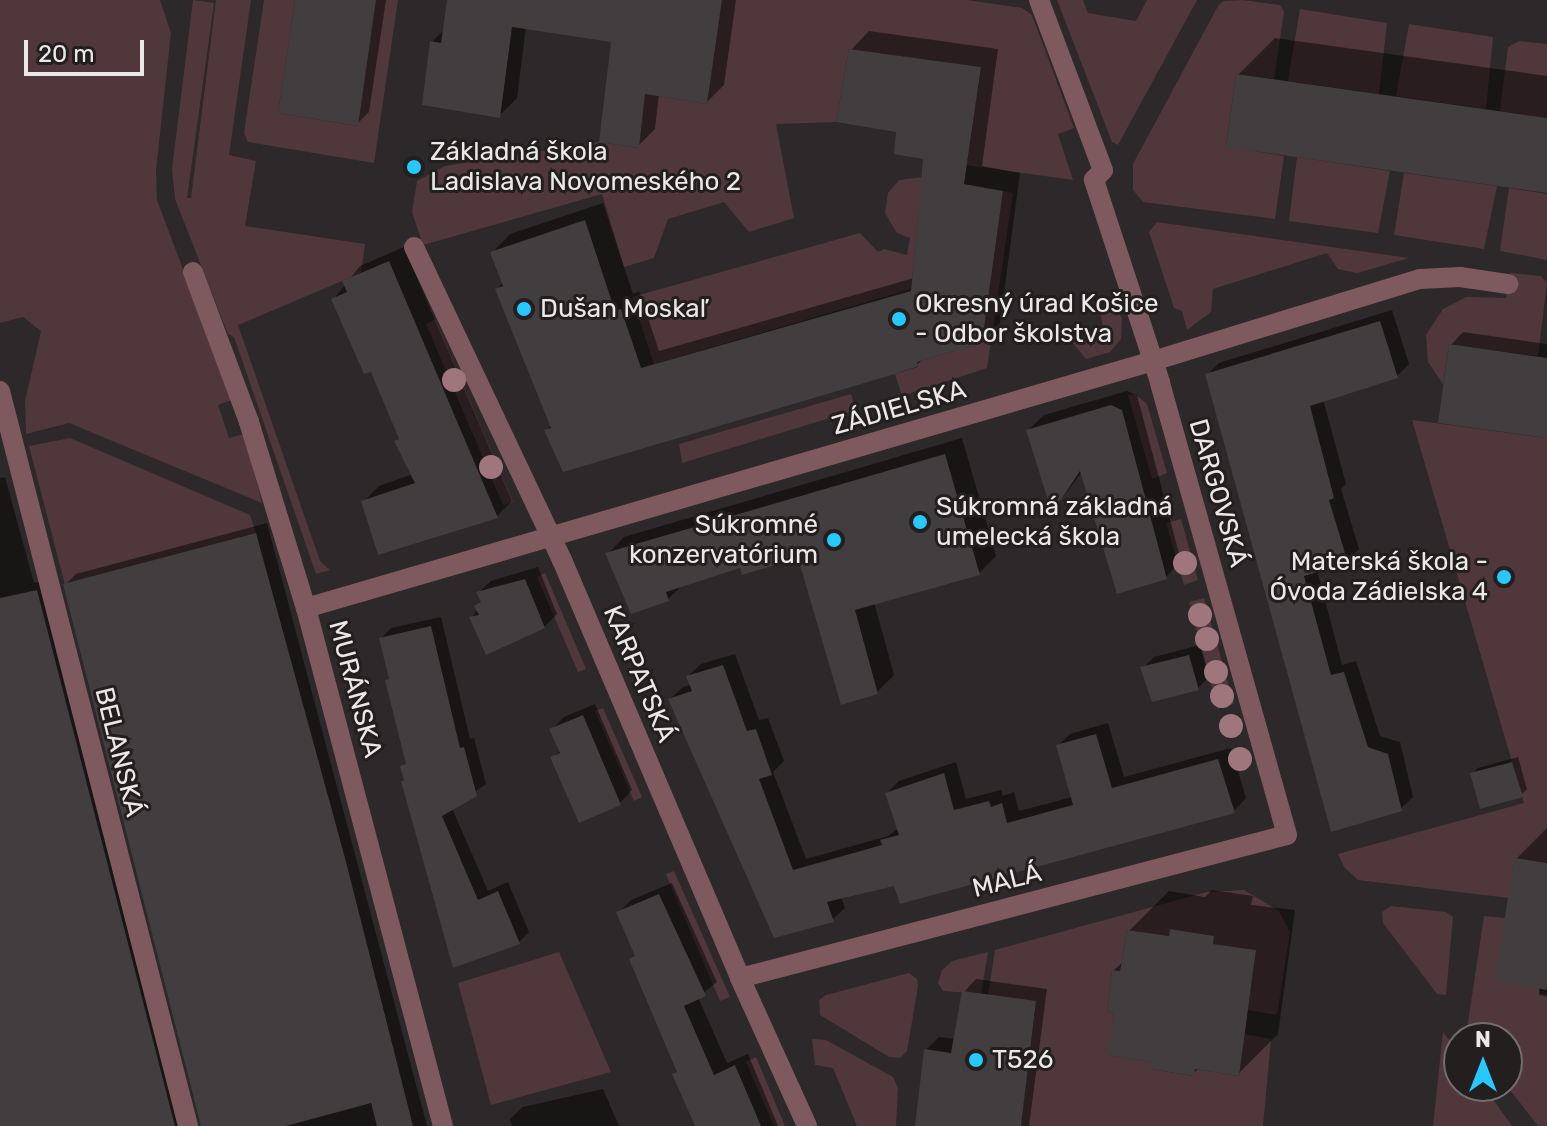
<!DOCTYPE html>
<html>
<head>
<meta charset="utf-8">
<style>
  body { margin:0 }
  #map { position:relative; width:1547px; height:1126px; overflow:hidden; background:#2d2829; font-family:Rubik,sans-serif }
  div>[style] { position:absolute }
  .green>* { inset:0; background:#50373b }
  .shadow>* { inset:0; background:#0007 }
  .building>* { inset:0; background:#423d3e }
  .pedestrian>* { height:20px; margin:-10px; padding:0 10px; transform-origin:10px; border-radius:10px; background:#7e595e }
  .minor>* { height:20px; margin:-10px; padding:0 10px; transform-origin:10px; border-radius:10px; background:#7e595e }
  .trees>* { width:24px; height:24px; margin:-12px; border-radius:50%; background:#9e767c }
  .dots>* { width:22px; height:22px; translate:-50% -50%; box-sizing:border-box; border:4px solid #231f1f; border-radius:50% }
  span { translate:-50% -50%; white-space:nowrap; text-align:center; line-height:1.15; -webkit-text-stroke:6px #231f1f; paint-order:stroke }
  .poi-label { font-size:26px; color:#ebe8e9 }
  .left { translate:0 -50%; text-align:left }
  .right { translate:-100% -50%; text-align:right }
  .street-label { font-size:26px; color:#ebe8e9 }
  .north { position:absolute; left:1443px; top:1022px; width:80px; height:80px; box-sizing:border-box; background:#231f1f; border:2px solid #736f70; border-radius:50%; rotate:0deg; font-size:22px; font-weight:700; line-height:32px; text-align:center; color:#ebe8e9 }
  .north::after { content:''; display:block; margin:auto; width:28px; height:36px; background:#27c8ff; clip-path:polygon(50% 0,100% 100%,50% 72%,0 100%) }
  .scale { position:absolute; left:24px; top:40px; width:120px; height:36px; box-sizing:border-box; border:4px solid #ebe8e9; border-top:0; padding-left:10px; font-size:24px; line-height:28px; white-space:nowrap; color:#ebe8e9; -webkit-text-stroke:6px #231f1f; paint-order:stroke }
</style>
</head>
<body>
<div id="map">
  <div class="green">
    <i style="clip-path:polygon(0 0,160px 0,171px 33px,156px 170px,157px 200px,232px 400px,218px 405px,229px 438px,244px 434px,262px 503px,69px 423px,26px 434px,25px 401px,41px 331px,23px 317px,0 323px)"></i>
    <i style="clip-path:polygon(193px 0,214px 3px,187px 198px,191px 198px,216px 0,251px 0,229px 155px,256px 161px,245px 226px,365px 244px,361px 273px,238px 325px,320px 561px,330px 570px,316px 574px,234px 337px,228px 334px,175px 199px,172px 169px)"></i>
    <i style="clip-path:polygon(264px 0,295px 0,278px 113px,357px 126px,376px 0,398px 0,374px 163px,248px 142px,244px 133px)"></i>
    <i style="clip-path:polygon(722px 0,968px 0,1022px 8px,1032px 15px,1074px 128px,1058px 134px,1073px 180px,967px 165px,981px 67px,849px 49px,836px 122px,776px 124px,794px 218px,749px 232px,724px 202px,668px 219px,654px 258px,624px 267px,602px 194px,423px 245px,412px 212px,417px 181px,445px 166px,599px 142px,638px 148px,645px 94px,707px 104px)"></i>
    <i style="clip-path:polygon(1057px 0,1083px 0,1088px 13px,1136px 21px,1147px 0,1197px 0,1118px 145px,1112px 142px)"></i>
    <i style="clip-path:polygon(1242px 0,1280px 5px,1284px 12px,1274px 79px,1236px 74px,1226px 146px,1284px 156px,1275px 219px,1143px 202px,1133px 190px,1133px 164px,1218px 6px,1223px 1px)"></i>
    <i style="clip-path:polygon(1300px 9px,1387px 23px,1379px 94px,1288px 81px)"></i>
    <i style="clip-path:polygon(1409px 24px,1493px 37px,1486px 109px,1396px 96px)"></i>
    <i style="clip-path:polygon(1519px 41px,1547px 44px,1547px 118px,1500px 111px,1508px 47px)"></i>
    <i style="clip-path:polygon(1297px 157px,1390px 171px,1378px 233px,1289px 221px)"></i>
    <i style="clip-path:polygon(1404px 173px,1497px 186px,1484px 249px,1394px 235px)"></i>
    <i style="clip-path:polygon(922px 177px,911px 289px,654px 364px,632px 297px,860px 233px,878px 252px,884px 249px,907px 255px,910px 238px,897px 233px,885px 213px,888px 193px,899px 180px)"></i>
    <i style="clip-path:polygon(1509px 188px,1547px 194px,1547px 260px,1500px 251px)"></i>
    <i style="clip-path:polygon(1003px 191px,1013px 193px,987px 368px,902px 396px,895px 374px,918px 367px,917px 362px,982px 343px)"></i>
    <i style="clip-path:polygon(1157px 222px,1409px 258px,1357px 273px,1338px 269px,1327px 253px,1213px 289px,1211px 312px,1187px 330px,1182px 311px,1174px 308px,1149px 232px)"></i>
    <i style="clip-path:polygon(1510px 273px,1541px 276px,1547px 283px,1538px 356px,1449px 344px,1443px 384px,1428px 362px,1426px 335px,1443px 309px,1466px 297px,1506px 298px)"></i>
    <i style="clip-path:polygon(1115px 301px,1122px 319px,1121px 339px,1110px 352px,1086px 359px,1072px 342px,1103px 330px,1100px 308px)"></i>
    <i style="clip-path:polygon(435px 319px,513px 502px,503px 505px,426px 324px)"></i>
    <i style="clip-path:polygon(851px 394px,856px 410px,682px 463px,679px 444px)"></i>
    <i style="clip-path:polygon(1135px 394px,1147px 404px,1167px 473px,1152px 479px,1128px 395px)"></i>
    <i style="clip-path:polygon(1412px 420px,1547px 438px,1547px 863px,1514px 859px,1509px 898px,1358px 880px,1344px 867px,1338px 854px,1524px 803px)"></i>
    <i style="clip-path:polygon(70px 438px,250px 515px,256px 533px,65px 585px,29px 446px)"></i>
    <i style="clip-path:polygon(1181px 519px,1198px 580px,1184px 585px,1166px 523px)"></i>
    <i style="clip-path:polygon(545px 573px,586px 669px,578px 672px,537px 577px)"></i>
    <i style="clip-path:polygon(1204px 598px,1234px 704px,1218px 709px,1189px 602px)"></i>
    <i style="clip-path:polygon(603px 708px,642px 797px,634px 801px,595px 711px)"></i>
    <i style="clip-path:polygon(674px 871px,730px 997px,720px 1001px,666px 874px)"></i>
    <i style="clip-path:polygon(1244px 890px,1279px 911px,1290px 932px,1277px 1015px,1248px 1010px,1256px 950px,1213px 944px,1214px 936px,1171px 929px,1169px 936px,1127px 930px,1120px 971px,1112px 970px,1107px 1011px,1114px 1013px,1109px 1055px,1151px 1062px,1151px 1069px,1193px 1076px,1195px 1069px,1239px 1076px,1244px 1034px,1271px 1039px,1263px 1126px,1021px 1126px,1036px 1002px,988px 995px,995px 950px,1207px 892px)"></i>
    <i style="clip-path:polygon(1391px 906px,1446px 912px,1453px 917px,1446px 995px,1437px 994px,1383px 923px,1382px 912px)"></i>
    <i style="clip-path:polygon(1484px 916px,1505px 918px,1539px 988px,1539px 995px,1547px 997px,1547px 1126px,1538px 1126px,1507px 1086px,1507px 1038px,1472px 1038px,1467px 1029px)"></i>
    <i style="clip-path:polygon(559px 952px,611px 1072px,491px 1105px,458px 983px)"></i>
    <i style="clip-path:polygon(988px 952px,981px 994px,943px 991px,938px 983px,942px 970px,952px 961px)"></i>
    <i style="clip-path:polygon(909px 973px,917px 979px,918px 986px,907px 1051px,900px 1058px,889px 1057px,820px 1015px,819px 1000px,826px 995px)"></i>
    <i style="clip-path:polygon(1443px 1032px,1459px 1053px,1459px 1086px,1484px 1086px,1512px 1126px,1433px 1126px)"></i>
    <i style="clip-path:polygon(812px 1039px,826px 1040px,893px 1077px,898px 1088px,896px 1126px,857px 1126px,833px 1068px,815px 1065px)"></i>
    <i style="clip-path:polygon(756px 1057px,785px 1126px,774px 1126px,746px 1062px)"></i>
  </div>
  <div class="shadow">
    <i style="clip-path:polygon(298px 0,386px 0,369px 112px,357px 124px)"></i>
    <i style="clip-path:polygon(449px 0,736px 0,724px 85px,707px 102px,659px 94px,655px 129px,638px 146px,613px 40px,526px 27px,517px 98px,499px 116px,432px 42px,445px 29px)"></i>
    <i style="clip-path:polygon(869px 31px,998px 49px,982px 166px,1020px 173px,1000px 323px,981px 341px,924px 358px,917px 365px,546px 431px,552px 425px,497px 289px,504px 282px,492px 253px,510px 234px,603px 203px,633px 294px,639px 291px,659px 351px,914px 278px,925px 157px,898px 130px,851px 50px)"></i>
    <i style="clip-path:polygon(1275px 38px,1547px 76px,1547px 191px,1238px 75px)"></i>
    <i style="clip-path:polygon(404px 247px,512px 501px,497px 516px,364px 501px,379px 486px,413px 474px,372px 370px,333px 300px,360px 266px)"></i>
    <i style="clip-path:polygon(1392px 310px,1409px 364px,1397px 376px,1323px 399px,1346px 484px,1341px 489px,1359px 549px,1347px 561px,1317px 570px,1342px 665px,1356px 661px,1380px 736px,1400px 742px,1413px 797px,1400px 809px,1332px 829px,1207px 375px,1219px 363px)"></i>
    <i style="clip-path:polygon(1463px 332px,1547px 344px,1547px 436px,1451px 345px)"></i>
    <i style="clip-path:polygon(1127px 391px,1137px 395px,1181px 561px,1166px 577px,1082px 472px,1053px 510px,1028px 430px,1044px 415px)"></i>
    <i style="clip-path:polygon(962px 438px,996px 556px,979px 573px,874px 602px,894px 675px,877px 692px,799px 555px,741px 565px,684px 584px,668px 599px,608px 554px,624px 537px)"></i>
    <i style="clip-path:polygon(5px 477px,34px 583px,49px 580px,194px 1126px,0 1126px,0 478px)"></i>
    <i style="clip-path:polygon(267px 523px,427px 1126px,202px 1126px,65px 585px,76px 574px)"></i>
    <i style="clip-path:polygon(538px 567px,557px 614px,544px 627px,472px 618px,482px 601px,478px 593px,491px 581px)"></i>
    <i style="clip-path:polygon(441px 617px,470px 739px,474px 738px,486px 784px,452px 808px,488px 891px,508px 882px,529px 932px,519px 942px,455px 965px,402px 767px,408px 762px,381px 638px,391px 628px)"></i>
    <i style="clip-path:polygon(1200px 645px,1209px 677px,1198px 688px,1143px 668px,1154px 657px)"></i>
    <i style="clip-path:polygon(735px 654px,759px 720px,768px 718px,784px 761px,773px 772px,806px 859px,888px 836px,899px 828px,887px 793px,899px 781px,956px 762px,966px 799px,1001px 790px,1003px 796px,1014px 792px,1019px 811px,1072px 797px,1058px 746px,1070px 734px,1108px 723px,1124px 777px,1231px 748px,1246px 798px,1234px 811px,841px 896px,845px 908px,832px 920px,775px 935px,670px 699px,683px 687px,692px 684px,688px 676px,701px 664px)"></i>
    <i style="clip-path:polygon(595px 704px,632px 790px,620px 803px,553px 757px,561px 750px,551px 730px,564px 717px)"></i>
    <i style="clip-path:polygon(1518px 757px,1527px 789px,1521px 795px,1472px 774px,1478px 768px)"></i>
    <i style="clip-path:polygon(1547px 828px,1547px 995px,1540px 994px,1516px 859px)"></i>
    <i style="clip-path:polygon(672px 883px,717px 982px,698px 997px,727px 1063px,748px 1054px,778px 1126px,697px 1126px,679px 1071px,631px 959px,636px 955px,618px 913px,631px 900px)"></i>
    <i style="clip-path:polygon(1212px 890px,1253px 896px,1251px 905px,1295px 910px,1278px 1034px,1238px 1074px,1200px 1067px,1193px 1074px,1153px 1060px,1116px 1011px,1114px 970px,1124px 961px,1129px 931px,1169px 891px,1205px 897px)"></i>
    <i style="clip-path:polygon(976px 979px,1047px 989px,1029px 1126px,916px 1126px,926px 1050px,939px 1037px,955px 1039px,964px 992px)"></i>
    <i style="clip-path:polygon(603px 1089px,619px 1126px,512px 1126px,510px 1119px,523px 1107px)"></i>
  </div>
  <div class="building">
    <i style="clip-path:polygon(295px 0,376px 0,358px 126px,278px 113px)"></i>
    <i style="clip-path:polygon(447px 0,722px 0,707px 104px,645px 94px,639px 148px,599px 142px,611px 42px,512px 27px,500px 118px,422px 105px,430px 41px,441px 43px)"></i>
    <i style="clip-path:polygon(849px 49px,981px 67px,964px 184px,1003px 191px,982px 343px,917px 362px,918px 366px,895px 374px,563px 472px,544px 430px,551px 428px,495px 289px,503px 286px,490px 252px,585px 220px,615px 311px,621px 309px,641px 368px,911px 291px,923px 159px,894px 154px,896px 132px,836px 122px)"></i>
    <i style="clip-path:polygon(1236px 74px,1547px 118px,1547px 193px,1226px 147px)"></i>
    <i style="clip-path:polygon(389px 261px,498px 518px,378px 555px,361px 501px,415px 483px,394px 441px,399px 439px,371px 372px,364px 374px,331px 299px,347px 292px,342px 281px)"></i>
    <i style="clip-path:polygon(1380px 321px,1398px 378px,1310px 406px,1334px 498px,1329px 500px,1348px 563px,1304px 576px,1331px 675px,1344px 672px,1368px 747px,1388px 754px,1402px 811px,1331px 832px,1205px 374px)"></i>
    <i style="clip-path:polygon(1449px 344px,1547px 358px,1547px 438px,1438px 423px)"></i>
    <i style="clip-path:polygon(1111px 405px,1122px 410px,1167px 579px,1117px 594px,1080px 471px,1052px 513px,1026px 430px)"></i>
    <i style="clip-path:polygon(945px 454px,980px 575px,855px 610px,878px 694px,841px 705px,798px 558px,742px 575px,740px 568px,666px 592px,669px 601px,631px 614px,605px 553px)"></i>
    <i style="clip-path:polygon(256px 533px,345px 858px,413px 1126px,377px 1126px,371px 1103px,286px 1126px,201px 1126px,63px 584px)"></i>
    <i style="clip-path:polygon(525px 579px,545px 628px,486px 655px,469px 617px,479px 615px,474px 606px,481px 602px,476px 592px)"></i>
    <i style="clip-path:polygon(37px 590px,175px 1126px,0 1126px,0 598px)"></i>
    <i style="clip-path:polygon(431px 626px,460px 748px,464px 747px,477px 796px,442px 816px,478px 900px,498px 891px,520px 944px,453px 968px,401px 781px,404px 781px,400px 766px,406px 764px,385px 680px,389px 679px,379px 638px)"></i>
    <i style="clip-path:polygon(1189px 655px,1199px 690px,1152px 702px,1140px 667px)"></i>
    <i style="clip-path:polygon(723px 665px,747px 731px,756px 729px,772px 775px,759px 779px,793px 870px,882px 845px,880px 840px,899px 835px,885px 793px,944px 773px,954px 810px,989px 801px,991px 807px,1002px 803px,1007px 823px,1073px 805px,1056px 745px,1096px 734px,1112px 788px,1218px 759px,1235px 813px,900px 904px,894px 886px,827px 902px,834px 922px,774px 938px,668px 699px,692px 691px,686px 676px)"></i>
    <i style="clip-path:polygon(583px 715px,621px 805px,579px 823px,550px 757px,560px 753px,549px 729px)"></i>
    <i style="clip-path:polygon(1512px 762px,1523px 797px,1480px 809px,1470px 773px)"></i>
    <i style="clip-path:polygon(1514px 858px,1547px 863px,1547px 990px,1495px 981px)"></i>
    <i style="clip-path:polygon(659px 894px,706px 996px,684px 1006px,714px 1075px,735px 1065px,761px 1126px,695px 1126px,672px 1074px,677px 1072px,629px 959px,635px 956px,616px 912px)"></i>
    <i style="clip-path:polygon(1170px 929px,1214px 936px,1213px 944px,1256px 950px,1239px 1076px,1195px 1069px,1194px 1076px,1151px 1069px,1151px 1062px,1108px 1055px,1114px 1013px,1107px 1011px,1112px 970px,1120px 971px,1127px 930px,1169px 936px)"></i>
    <i style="clip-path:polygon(962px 991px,1036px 1001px,1021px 1126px,915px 1126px,924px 1049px,951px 1053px)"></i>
  </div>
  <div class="pedestrian">
    <i style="left:1039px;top:0;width:182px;rotate:69.4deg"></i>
  </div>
  <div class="minor">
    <i style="left:414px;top:247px;width:346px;rotate:64.7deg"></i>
    <i style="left:562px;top:560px;width:454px;rotate:66.9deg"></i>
    <i style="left:740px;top:978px;width:162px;rotate:65.6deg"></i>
    <i style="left:193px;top:272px;width:160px;rotate:69.5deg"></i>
    <i style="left:249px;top:422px;width:195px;rotate:73deg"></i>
    <i style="left:306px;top:608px;width:536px;rotate:75.19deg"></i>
    <i style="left:0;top:391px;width:759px;rotate:75.65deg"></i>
    <i style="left:306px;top:608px;width:882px;rotate:-16.26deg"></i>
    <i style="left:1153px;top:361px;width:279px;rotate:-17.1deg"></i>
    <i style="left:1420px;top:279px;width:40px;rotate:-2.9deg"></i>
    <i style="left:1460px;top:277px;width:49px;rotate:8.3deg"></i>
    <i style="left:740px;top:978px;width:565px;rotate:-14.65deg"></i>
    <i style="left:1287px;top:835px;width:470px;rotate:-105.7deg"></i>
    <i style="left:1160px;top:382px;width:213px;rotate:-108.1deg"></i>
    <i style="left:1094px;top:180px;width:13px;rotate:-48deg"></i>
  </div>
  <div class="trees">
    <i style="left:454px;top:380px"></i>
    <i style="left:491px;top:467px"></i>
    <i style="left:1185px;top:563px"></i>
    <i style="left:1200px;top:615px"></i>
    <i style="left:1207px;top:639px"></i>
    <i style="left:1216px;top:672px"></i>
    <i style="left:1222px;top:696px"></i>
    <i style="left:1231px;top:726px"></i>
    <i style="left:1240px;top:759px"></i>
  </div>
  <div class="dots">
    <i style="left:414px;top:167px;background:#27c8ff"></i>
    <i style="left:524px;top:309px;background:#27c8ff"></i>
    <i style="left:899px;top:319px;background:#27c8ff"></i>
    <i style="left:920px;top:522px;background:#27c8ff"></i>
    <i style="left:834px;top:540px;background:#27c8ff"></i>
    <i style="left:1504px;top:577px;background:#27c8ff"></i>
    <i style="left:976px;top:1060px;background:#27c8ff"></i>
  </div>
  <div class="poi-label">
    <span class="left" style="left:430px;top:167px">Základná škola<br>Ladislava Novomeského 2</span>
    <span class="left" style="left:915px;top:319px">Okresný úrad Košice<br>- Odbor školstva</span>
    <span class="left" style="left:540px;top:309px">Dušan Moskaľ</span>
    <span class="left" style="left:936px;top:522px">Súkromná základná<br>umelecká škola</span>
    <span class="right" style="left:818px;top:540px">Súkromné<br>konzervatórium</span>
    <span class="right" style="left:1488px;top:577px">Materská škola -<br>Óvoda Zádielska 4</span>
    <span class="left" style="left:992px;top:1060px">T526</span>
  </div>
  <div class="street-label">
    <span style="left:899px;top:408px;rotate:-16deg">ZÁDIELSKA</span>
    <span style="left:1218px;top:493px;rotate:74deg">DARGOVSKÁ</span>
    <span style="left:639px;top:674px;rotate:67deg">KARPATSKÁ</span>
    <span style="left:355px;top:689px;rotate:75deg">MURÁNSKA</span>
    <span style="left:119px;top:752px;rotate:76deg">BELANSKÁ</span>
    <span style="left:1007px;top:881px;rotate:-14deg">MALÁ</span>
  </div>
  <div class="north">N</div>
  <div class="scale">20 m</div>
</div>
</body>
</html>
